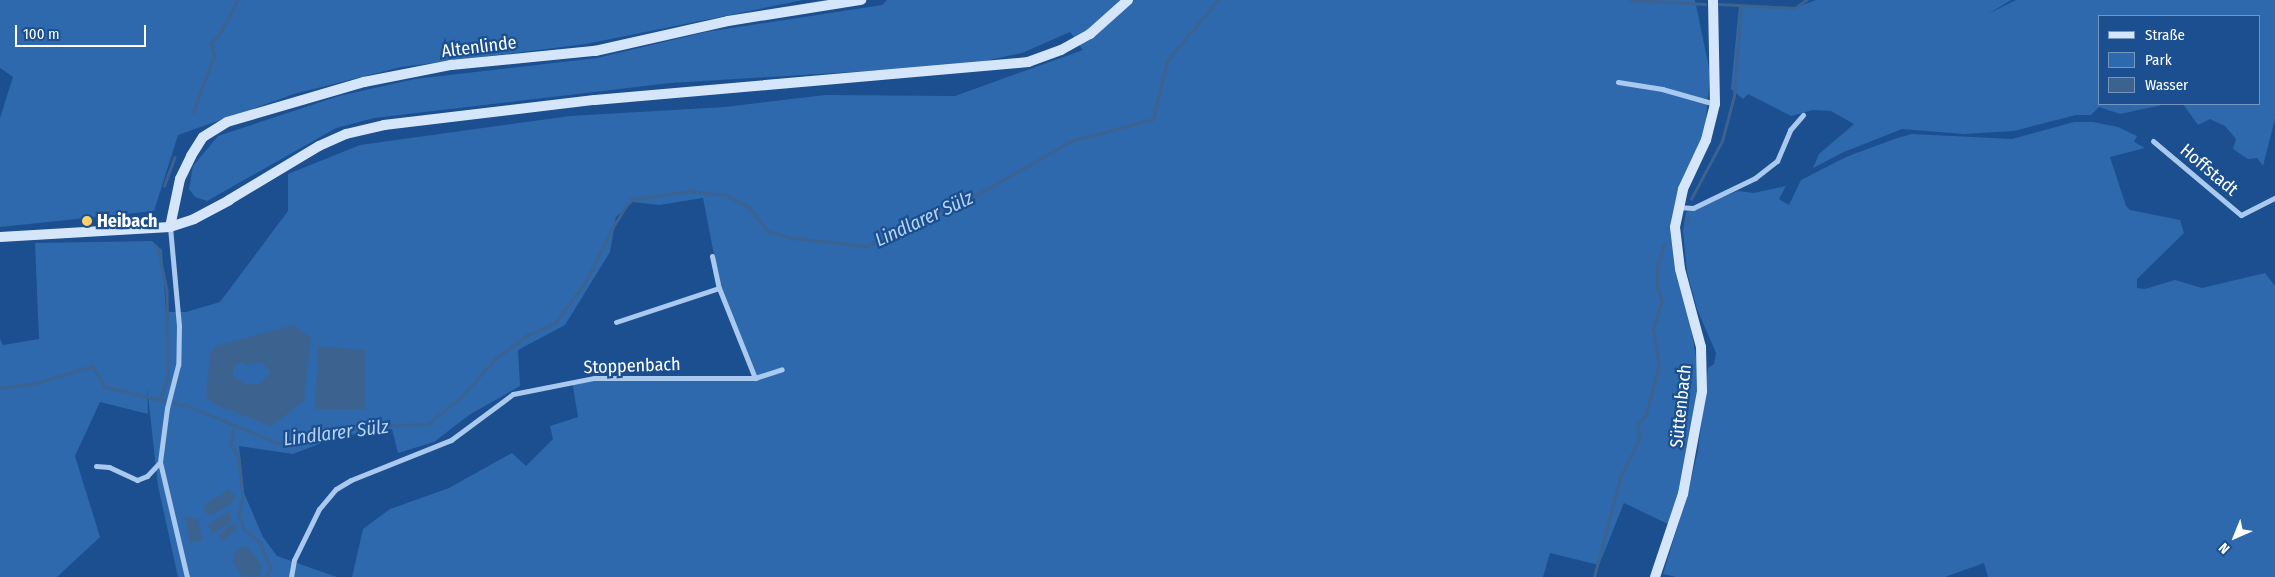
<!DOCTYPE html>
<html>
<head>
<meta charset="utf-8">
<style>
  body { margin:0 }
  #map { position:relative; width:2275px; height:577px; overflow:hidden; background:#1b4f8f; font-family:"Fira Sans Condensed",sans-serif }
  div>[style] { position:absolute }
  .green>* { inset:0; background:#2e69ad }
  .water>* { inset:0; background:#3c6290 }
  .stream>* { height:2.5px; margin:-1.25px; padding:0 1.25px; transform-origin:1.25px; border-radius:1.25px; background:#3c6290 }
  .street>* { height:5px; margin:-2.5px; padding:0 2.5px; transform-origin:2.5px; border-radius:2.5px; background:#a9c9ee }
  .secondary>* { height:10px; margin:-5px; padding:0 5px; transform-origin:5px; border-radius:5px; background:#d6e6fa }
  .dots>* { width:14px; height:14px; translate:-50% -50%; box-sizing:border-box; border:2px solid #1b4f8f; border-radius:50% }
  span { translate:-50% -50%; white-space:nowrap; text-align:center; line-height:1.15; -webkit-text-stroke:4.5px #1b4f8f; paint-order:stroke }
  .street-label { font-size:18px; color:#fff }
  .poi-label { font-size:18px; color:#fff; font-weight:700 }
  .left { translate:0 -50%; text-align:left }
  .water-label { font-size:19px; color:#b5d3f5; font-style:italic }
  .legend { position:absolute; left:2098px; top:15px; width:162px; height:90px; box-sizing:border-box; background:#1b4f8f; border:1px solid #7695bc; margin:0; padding:6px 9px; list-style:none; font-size:15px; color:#fff }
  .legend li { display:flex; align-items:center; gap:10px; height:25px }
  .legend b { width:25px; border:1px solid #7695bc }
  .north { position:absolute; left:2210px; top:512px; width:50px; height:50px; -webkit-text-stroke:4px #1b4f8f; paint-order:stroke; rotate:224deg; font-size:14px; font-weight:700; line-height:20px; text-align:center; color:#fff }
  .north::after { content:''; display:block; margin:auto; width:18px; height:22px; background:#fff; clip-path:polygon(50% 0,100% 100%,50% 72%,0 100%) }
  .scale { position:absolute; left:15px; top:25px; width:131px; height:22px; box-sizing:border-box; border:2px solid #fff; border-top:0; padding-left:6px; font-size:15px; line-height:18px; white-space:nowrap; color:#fff; -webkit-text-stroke:4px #1b4f8f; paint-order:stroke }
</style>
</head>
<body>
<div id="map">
  <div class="green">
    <i style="clip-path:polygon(0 0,803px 0,586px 44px,401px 67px,294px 94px,178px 135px,154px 211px,0 227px,0 118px,13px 77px,0 68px)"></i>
    <i style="clip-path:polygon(887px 0,1695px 0,1710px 73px,1705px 131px,1672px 218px,1702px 392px,1672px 526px,1624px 503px,1599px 565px,1550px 553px,1543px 577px,352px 577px,363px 529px,390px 509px,449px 488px,512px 453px,526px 466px,553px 439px,550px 426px,578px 417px,572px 381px,754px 378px,723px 301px,703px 198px,659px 205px,633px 202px,616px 217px,610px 252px,565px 325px,518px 350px,520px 386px,469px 415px,434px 442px,398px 453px,392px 429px,337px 437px,293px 454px,239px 446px,244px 493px,263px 537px,277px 556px,337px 577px,178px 577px,158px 486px,147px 387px,148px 414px,100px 402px,75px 456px,100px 537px,57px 577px,0 577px,0 339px,3px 345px,39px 339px,35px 243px,152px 241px,162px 250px,166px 312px,186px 312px,220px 302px,288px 211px,288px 174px,360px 145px,570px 116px,725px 107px,825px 95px,955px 96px,1083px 50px,1070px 32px,1022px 53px,966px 65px,670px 83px,374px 118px,336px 128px,207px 201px,195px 197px,189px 189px,193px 166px,218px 136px,339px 96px,415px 79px,597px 58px,706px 32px,882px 5px)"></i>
    <i style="clip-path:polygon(1816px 0,2011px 0,1988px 14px,2016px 0,2275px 0,2275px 119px,2263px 166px,2257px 158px,2248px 159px,2233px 149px,2236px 139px,2225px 126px,2210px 119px,2198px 125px,2183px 104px,2259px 104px,2259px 16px,2099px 16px,2099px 104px,2167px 104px,2120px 114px,2099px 107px,2091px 115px,2076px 115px,2014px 131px,1964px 134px,1902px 129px,1844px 152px,1813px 168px,1819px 154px,1854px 124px,1831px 111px,1813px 110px,1791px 116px,1748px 94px,1743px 99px,1731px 89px,1739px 6px,1795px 8px)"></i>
    <i style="clip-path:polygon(2074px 122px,2093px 122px,2118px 127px,2137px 136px,2134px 142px,2145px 148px,2110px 157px,2126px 206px,2130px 210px,2180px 220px,2184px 233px,2137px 279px,2137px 288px,2145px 289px,2175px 280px,2202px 288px,2265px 273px,2275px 286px,2275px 577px,1988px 577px,1984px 563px,1945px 577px,1676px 577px,1663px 574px,1687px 496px,1698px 451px,1708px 368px,1714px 364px,1716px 353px,1697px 309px,1687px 272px,1683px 231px,1686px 212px,1738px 191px,1754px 193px,1786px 186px,1779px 199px,1789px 205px,1801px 180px,1846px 157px,1897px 138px,1912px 134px,2012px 139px)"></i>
  </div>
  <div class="water">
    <i style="clip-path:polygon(evenodd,294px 325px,311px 338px,304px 401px,271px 426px,216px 405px,206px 397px,210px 354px,216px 346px,294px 325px,240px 362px,248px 365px,262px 362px,271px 372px,260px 384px,246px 384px,233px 376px,233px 367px,240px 362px)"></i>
    <i style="clip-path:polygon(318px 346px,365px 350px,366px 409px,315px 409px)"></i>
    <i style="clip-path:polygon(228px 490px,235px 496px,231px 504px,210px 516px,207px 514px,203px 507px,205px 504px)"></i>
    <i style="clip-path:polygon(228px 512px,231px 514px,231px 522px,213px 534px,208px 525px)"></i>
    <i style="clip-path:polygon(185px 517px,198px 519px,203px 540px,190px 543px)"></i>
    <i style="clip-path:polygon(232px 523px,238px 528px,223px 541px,218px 536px)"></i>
    <i style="clip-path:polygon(247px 546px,259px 561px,262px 569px,259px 577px,242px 576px,233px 562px,234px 554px,240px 547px)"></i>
  </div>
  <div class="stream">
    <i style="left:1630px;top:0;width:75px;rotate:3.1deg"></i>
    <i style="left:1719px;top:4px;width:76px;rotate:3deg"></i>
    <i style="left:1795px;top:8px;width:14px;rotate:-36deg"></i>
    <i style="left:193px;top:112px;width:60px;rotate:-69.4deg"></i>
    <i style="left:214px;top:56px;width:13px;rotate:-103deg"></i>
    <i style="left:211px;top:43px;width:11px;rotate:-45deg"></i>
    <i style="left:219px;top:35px;width:40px;rotate:-62deg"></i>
    <i style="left:164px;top:186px;width:30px;rotate:-70deg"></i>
    <i style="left:1691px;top:199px;width:66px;rotate:-61.9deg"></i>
    <i style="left:1722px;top:141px;width:47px;rotate:-75.1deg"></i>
    <i style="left:1734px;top:96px;width:91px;rotate:-85.6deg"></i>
    <i style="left:1688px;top:224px;width:6px;rotate:-90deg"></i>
    <i style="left:158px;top:248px;width:43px;rotate:77.9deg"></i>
    <i style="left:167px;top:290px;width:48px;rotate:88.8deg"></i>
    <i style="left:168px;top:338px;width:42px;rotate:90deg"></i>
    <i style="left:168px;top:380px;width:21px;rotate:113deg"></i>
    <i style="left:0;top:388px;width:35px;rotate:-8deg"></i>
    <i style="left:35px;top:383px;width:60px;rotate:-16.3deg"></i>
    <i style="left:93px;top:366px;width:24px;rotate:60deg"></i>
    <i style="left:105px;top:387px;width:85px;rotate:12.9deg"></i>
    <i style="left:188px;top:406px;width:97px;rotate:22.3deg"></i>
    <i style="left:278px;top:443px;width:81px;rotate:-12.1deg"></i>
    <i style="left:357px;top:426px;width:71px;rotate:-1.6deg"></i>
    <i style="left:428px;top:424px;width:43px;rotate:-39.3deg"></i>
    <i style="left:461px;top:397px;width:52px;rotate:-48.1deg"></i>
    <i style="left:496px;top:358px;width:39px;rotate:-36deg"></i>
    <i style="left:528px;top:335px;width:30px;rotate:-24deg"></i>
    <i style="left:555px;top:323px;width:52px;rotate:-53.6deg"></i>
    <i style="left:586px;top:281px;width:60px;rotate:-63.4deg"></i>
    <i style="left:613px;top:227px;width:32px;rotate:-58deg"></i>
    <i style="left:630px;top:200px;width:60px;rotate:-8.7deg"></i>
    <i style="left:689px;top:191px;width:37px;rotate:6deg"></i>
    <i style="left:726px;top:195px;width:26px;rotate:28deg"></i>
    <i style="left:749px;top:207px;width:31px;rotate:52deg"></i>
    <i style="left:768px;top:231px;width:26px;rotate:16deg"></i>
    <i style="left:793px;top:238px;width:73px;rotate:6.3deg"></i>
    <i style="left:866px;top:246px;width:32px;rotate:-22deg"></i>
    <i style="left:896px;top:234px;width:33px;rotate:-33deg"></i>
    <i style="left:924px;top:216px;width:37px;rotate:-17deg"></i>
    <i style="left:959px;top:205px;width:129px;rotate:-29.7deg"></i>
    <i style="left:1071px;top:141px;width:85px;rotate:-15deg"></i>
    <i style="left:1153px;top:119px;width:60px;rotate:-76.4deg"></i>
    <i style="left:1167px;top:61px;width:80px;rotate:-50.1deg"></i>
    <i style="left:235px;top:425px;width:18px;rotate:103deg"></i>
    <i style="left:231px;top:443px;width:17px;rotate:62deg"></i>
    <i style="left:239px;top:458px;width:39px;rotate:84deg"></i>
    <i style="left:243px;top:497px;width:16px;rotate:104deg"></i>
    <i style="left:239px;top:513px;width:17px;rotate:73deg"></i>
    <i style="left:244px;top:529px;width:21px;rotate:39deg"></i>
    <i style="left:260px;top:542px;width:28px;rotate:67deg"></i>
    <i style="left:271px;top:568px;width:10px;rotate:119deg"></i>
    <i style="left:1594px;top:577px;width:102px;rotate:-75.3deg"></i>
    <i style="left:1620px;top:478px;width:45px;rotate:-63.4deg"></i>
    <i style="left:1640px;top:438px;width:13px;rotate:-103deg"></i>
    <i style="left:1637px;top:425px;width:13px;rotate:-48deg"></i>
    <i style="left:1646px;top:415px;width:53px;rotate:-75.7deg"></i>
    <i style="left:1659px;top:364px;width:35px;rotate:-100deg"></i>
    <i style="left:1653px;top:330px;width:30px;rotate:-73deg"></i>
    <i style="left:1662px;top:301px;width:14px;rotate:-111deg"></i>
    <i style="left:1657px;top:288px;width:20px;rotate:-90deg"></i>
    <i style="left:1657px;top:268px;width:25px;rotate:-74deg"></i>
  </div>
  <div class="street">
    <i style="left:1618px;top:82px;width:45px;rotate:9deg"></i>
    <i style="left:1662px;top:89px;width:55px;rotate:15.8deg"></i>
    <i style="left:2153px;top:141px;width:115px;rotate:40.1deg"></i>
    <i style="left:2241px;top:215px;width:38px;rotate:-27deg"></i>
    <i style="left:1678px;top:207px;width:15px;rotate:4deg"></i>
    <i style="left:1693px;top:208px;width:69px;rotate:-25.8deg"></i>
    <i style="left:1755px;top:178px;width:28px;rotate:-38deg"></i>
    <i style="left:1777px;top:161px;width:34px;rotate:-67deg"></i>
    <i style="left:1790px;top:130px;width:20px;rotate:-49deg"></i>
    <i style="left:170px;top:227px;width:99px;rotate:84.8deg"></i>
    <i style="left:179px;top:326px;width:39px;rotate:91deg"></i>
    <i style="left:178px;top:365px;width:44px;rotate:104.3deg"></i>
    <i style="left:167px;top:408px;width:54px;rotate:97.4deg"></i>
    <i style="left:160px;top:462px;width:118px;rotate:76.8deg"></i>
    <i style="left:712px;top:256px;width:33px;rotate:78deg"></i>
    <i style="left:719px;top:288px;width:97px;rotate:68.2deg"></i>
    <i style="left:616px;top:322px;width:108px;rotate:-18.3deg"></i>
    <i style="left:96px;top:466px;width:13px;rotate:4deg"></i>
    <i style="left:109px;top:467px;width:31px;rotate:25deg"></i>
    <i style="left:137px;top:480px;width:11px;rotate:-22deg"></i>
    <i style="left:147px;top:476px;width:19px;rotate:-47deg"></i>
    <i style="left:291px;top:577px;width:17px;rotate:-80deg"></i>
    <i style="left:294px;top:560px;width:57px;rotate:-63.9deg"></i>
    <i style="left:319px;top:509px;width:26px;rotate:-50deg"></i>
    <i style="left:336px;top:489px;width:17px;rotate:-31deg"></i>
    <i style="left:351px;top:480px;width:108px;rotate:-21.8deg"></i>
    <i style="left:451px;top:440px;width:77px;rotate:-36.6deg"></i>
    <i style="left:513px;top:394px;width:83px;rotate:-11.2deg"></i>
    <i style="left:594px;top:378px;width:161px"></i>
    <i style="left:755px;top:378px;width:28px;rotate:-18deg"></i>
  </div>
  <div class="secondary">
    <i style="left:170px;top:227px;width:49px;rotate:-78.2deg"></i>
    <i style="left:180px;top:179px;width:25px;rotate:-64deg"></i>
    <i style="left:191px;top:156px;width:22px;rotate:-58deg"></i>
    <i style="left:203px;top:137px;width:28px;rotate:-32deg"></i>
    <i style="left:227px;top:122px;width:143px;rotate:-16.3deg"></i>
    <i style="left:364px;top:82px;width:89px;rotate:-11.1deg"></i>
    <i style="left:451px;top:65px;width:145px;rotate:-5.6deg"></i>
    <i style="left:595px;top:51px;width:136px;rotate:-12.7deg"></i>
    <i style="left:728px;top:21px;width:135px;rotate:-9deg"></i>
    <i style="left:0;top:237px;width:170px;rotate:-3.4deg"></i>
    <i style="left:170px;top:227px;width:25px;rotate:-18deg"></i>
    <i style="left:194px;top:219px;width:40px;rotate:-28deg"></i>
    <i style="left:229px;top:200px;width:105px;rotate:-31deg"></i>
    <i style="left:319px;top:146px;width:30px;rotate:-24deg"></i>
    <i style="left:346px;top:134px;width:39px;rotate:-13deg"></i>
    <i style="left:384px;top:125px;width:212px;rotate:-6.8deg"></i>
    <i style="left:595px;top:100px;width:435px;rotate:-5deg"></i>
    <i style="left:1028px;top:62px;width:35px;rotate:-20deg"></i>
    <i style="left:1061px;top:50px;width:33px;rotate:-29deg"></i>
    <i style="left:1090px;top:34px;width:51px;rotate:-41.8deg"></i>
    <i style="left:1655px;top:577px;width:88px;rotate:-71.4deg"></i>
    <i style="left:1683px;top:494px;width:105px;rotate:-79.5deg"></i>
    <i style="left:1702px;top:391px;width:44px;rotate:-91.3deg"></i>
    <i style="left:1701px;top:347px;width:81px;rotate:-105.1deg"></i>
    <i style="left:1680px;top:269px;width:42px;rotate:-96.8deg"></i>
    <i style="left:1675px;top:227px;width:39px;rotate:-78deg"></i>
    <i style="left:1683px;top:189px;width:54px;rotate:-64.9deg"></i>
    <i style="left:1706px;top:140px;width:37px;rotate:-76deg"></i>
    <i style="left:1715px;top:104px;width:104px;rotate:-91.1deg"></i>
  </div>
  <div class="dots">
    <i style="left:87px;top:221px;background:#ffd166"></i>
  </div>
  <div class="street-label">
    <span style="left:479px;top:47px;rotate:-7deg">Altenlinde</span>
    <span style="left:2209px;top:170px;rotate:40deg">Hoffstadt</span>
    <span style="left:632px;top:366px;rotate:-2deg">Stoppenbach</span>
    <span style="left:1681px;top:406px;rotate:-84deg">Süttenbach</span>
  </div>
  <div class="poi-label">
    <span class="left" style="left:97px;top:221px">Heibach</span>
  </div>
  <div class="water-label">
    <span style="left:924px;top:219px;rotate:-25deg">Lindlarer Sülz</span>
    <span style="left:336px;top:433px;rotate:-7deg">Lindlarer Sülz</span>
  </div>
  <ul class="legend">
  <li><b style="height:6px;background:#d6e6fa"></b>Straße</li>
  <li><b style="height:14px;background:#2e69ad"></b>Park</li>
  <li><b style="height:14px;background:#3c6290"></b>Wasser</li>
  </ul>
  <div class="north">N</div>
  <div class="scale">100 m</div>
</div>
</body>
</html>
